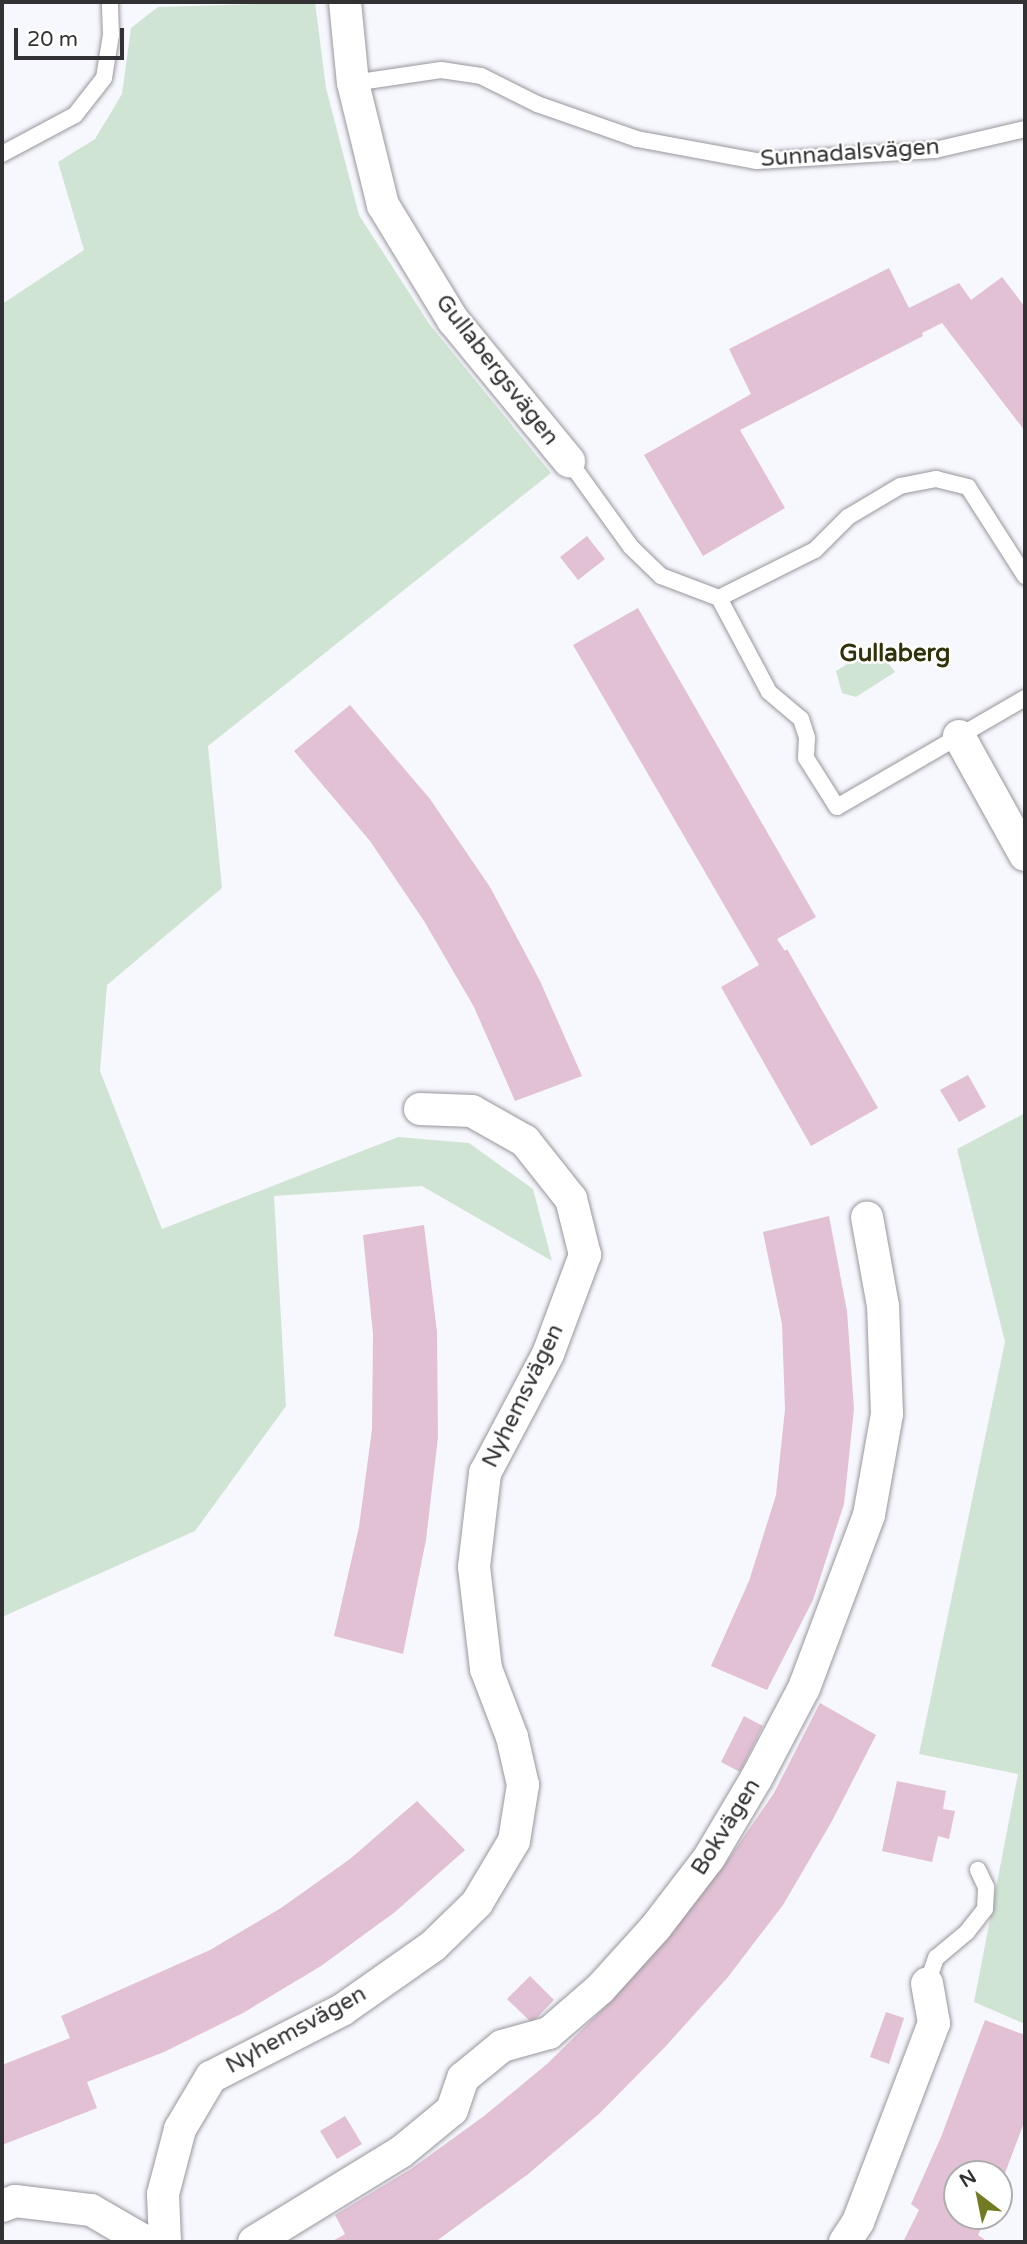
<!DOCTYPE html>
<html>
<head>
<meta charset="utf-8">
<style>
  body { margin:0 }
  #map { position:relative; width:1027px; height:2244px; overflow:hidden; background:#f7f7fe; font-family:"Varela Round",sans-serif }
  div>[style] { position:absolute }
  .green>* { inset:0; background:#d0e4d4 }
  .building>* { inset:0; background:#e2c1d5 }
  .roads { filter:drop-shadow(0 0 2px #98979d) drop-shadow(0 0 2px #98979d) }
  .service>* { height:16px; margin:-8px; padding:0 8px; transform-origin:8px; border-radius:8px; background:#fff }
  .minor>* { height:32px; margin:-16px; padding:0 16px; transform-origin:16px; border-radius:16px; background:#fff }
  span { translate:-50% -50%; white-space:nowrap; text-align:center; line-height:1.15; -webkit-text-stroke:5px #fff; paint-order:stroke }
  .street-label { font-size:23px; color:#323234 }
  .neighbourhood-label { font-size:24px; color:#30330a; font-weight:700 }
  .frame { position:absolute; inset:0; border:4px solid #323234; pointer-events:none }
  .north { position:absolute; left:943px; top:2160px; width:70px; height:70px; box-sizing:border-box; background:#fff; border:2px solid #adadae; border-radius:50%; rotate:328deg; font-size:19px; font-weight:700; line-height:28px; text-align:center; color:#323234 }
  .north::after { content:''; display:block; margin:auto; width:24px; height:32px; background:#737a24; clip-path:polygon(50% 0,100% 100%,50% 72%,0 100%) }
  .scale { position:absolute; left:14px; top:28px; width:110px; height:32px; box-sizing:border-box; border:4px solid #323234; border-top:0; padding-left:9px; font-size:21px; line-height:24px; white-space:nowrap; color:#323234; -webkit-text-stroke:5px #fff; paint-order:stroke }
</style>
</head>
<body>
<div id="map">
  <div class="green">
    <i style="clip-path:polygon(315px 2px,326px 88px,359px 215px,430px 325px,551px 473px,208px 746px,222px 888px,107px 985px,100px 1071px,162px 1229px,398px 1137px,469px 1143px,533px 1189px,552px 1261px,422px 1186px,274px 1196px,286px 1406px,195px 1531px,2px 1617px,2px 304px,84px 250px,58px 162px,95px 139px,122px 94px,131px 28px,158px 7px)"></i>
    <i style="clip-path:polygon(875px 646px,895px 672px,856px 697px,842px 693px,836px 671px)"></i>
    <i style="clip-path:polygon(1025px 1113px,1025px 2024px,974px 2002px,1018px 1774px,919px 1754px,1005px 1342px,957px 1149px)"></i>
  </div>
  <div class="building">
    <i style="clip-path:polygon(889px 268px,909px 308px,959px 283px,971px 300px,1002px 277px,1025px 307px,1025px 431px,942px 323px,922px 333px,923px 336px,740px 430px,785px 508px,703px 556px,644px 455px,751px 394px,729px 349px)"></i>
    <i style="clip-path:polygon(587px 536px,605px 559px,578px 580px,560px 557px)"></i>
    <i style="clip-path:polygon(638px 608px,816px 917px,777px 939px,785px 951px,787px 949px,878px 1108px,811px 1146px,721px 987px,759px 965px,573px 645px)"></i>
    <i style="clip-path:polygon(350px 705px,430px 799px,490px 887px,540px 981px,582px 1076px,515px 1101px,474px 1007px,424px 921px,370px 841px,294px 751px)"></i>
    <i style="clip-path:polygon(968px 1075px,986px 1107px,959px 1122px,940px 1090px)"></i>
    <i style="clip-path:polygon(829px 1216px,847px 1311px,854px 1409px,844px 1504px,813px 1600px,767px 1690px,711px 1666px,749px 1581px,776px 1495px,785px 1409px,782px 1324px,763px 1232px)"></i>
    <i style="clip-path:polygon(424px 1225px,437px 1332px,438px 1437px,426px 1540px,403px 1654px,334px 1636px,359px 1527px,372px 1429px,373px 1334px,363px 1235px)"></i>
    <i style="clip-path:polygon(820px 1703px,876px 1735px,832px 1821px,783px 1905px,728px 1977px,665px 2047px,599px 2114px,527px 2175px,435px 2242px,331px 2242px,345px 2234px,335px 2215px,411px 2169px,484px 2116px,547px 2064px,610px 2002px,725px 1864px,774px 1793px)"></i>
    <i style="clip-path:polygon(744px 1716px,763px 1726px,740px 1772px,721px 1762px)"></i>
    <i style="clip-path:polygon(897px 1781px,946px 1791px,943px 1809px,955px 1811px,949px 1839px,938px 1836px,932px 1862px,882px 1851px)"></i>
    <i style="clip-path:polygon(417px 1801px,465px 1850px,395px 1912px,321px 1966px,243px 2013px,164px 2052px,87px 2082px,97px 2108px,2px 2145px,2px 2065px,70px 2038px,61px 2016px,210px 1950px,281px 1908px,350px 1859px)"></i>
    <i style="clip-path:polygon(530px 1976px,554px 2000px,532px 2023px,507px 1999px)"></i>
    <i style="clip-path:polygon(886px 2012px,904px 2018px,889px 2064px,870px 2057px)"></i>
    <i style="clip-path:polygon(985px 2020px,1025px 2035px,1025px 2120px,999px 2189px,999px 2174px,957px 2174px,957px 2216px,987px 2216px,978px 2235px,985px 2240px,984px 2242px,903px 2242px,919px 2210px,911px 2204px,941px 2137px)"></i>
    <i style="clip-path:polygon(345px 2116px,362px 2144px,337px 2159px,320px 2131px)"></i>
  </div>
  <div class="roads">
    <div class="service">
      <i style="left:353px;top:83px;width:89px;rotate:-8.4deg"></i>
      <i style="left:441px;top:70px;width:40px;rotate:8.5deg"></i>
      <i style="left:481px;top:76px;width:63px;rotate:26.6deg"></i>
      <i style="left:537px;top:104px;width:106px;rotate:19.3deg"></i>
      <i style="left:637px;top:139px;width:122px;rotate:10.4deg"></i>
      <i style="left:757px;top:161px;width:178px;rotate:-3.5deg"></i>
      <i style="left:935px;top:150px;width:92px;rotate:-13.1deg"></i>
      <i style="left:2px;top:154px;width:83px;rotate:-28.1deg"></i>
      <i style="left:75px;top:115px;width:47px;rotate:-51.9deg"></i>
      <i style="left:104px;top:78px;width:44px;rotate:-80.8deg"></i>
      <i style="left:111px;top:35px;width:33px;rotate:-92deg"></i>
      <i style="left:569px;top:461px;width:106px;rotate:54.2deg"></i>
      <i style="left:631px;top:547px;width:42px;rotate:44deg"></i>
      <i style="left:661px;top:576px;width:62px;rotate:20.8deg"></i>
      <i style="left:719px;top:598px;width:106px;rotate:62deg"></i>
      <i style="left:769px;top:692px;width:42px;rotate:40.2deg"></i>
      <i style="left:801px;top:719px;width:20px;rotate:72deg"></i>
      <i style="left:807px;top:738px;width:20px;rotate:93deg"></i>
      <i style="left:806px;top:758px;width:58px;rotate:57.7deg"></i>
      <i style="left:837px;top:807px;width:217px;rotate:-30.1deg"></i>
      <i style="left:719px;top:598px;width:107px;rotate:-26.6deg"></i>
      <i style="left:815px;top:550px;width:47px;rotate:-45deg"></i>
      <i style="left:848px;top:517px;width:61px;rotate:-30.8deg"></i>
      <i style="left:900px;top:486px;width:37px;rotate:-11deg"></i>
      <i style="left:936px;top:479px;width:33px;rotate:14deg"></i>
      <i style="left:968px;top:487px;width:106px;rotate:57.4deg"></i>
      <i style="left:927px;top:1984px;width:28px;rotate:-71deg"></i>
      <i style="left:936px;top:1958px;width:40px;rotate:-40deg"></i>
      <i style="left:967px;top:1932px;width:29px;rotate:-52deg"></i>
      <i style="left:985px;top:1909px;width:22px;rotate:-87deg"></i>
      <i style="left:986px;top:1887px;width:19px;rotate:-115deg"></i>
    </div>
    <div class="minor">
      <i style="left:345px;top:2px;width:81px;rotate:84.4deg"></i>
      <i style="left:353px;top:83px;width:126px;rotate:76.2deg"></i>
      <i style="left:383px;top:205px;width:135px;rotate:58.7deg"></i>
      <i style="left:453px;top:320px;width:183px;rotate:50.6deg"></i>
      <i style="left:959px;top:736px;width:136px;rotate:61deg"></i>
      <i style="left:2px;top:2206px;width:14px;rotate:-21deg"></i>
      <i style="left:15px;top:2201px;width:77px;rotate:6.8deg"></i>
      <i style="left:91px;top:2210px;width:64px;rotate:30.2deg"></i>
      <i style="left:165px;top:2242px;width:48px;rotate:-92.4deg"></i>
      <i style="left:163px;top:2194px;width:67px;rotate:-75.3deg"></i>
      <i style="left:180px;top:2129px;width:61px;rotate:-59.2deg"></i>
      <i style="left:211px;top:2077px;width:147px;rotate:-27.1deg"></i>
      <i style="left:342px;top:2010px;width:111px;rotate:-35.1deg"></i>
      <i style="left:433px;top:1946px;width:62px;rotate:-44.3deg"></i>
      <i style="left:477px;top:1903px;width:72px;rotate:-59.2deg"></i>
      <i style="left:514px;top:1841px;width:57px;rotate:-80.9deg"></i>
      <i style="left:523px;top:1785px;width:49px;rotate:-102.9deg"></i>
      <i style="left:512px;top:1737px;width:73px;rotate:-110.9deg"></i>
      <i style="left:486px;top:1669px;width:103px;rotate:-96.7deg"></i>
      <i style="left:474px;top:1567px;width:95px;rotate:-83.3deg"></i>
      <i style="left:485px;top:1473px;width:135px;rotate:-62.1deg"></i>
      <i style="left:548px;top:1354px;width:106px;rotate:-69.5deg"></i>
      <i style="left:585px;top:1255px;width:58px;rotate:-104deg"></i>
      <i style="left:571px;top:1199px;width:74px;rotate:-128.4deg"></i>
      <i style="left:525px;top:1141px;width:61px;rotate:-150.5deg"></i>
      <i style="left:472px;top:1111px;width:52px;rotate:-177.8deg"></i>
      <i style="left:254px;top:2242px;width:172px;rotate:-31.5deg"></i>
      <i style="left:401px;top:2152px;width:66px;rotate:-39.5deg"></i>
      <i style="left:452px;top:2110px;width:34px;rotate:-71deg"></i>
      <i style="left:463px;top:2078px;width:50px;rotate:-39.4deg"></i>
      <i style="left:502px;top:2046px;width:49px;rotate:-15.5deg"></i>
      <i style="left:549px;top:2033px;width:67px;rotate:-40.8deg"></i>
      <i style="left:600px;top:1989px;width:84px;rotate:-47.9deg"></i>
      <i style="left:656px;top:1927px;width:87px;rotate:-52.5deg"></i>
      <i style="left:709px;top:1858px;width:92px;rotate:-59.3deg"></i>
      <i style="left:756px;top:1779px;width:103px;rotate:-62.2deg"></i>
      <i style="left:804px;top:1688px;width:185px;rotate:-69.4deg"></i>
      <i style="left:869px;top:1515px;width:103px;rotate:-79.9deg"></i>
      <i style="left:887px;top:1414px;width:108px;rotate:-92.1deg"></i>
      <i style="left:883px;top:1306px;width:90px;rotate:-100.2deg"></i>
      <i style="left:845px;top:2242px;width:24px;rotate:-57deg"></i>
      <i style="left:858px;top:2222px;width:213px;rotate:-69.1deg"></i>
      <i style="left:934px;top:2023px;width:40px;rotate:-100deg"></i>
    </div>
  </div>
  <div class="street-label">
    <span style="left:850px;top:153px;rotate:-4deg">Sunnadalsvägen</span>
    <span style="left:497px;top:370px;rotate:52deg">Gullabergsvägen</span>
    <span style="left:523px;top:1396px;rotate:-64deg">Nyhemsvägen</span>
    <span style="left:726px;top:1827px;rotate:-58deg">Bokvägen</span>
    <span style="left:296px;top:2030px;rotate:-29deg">Nyhemsvägen</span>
  </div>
  <div class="neighbourhood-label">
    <span style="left:895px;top:654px">Gullaberg</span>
  </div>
  <div class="frame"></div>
  <div class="north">N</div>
  <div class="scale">20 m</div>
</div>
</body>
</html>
